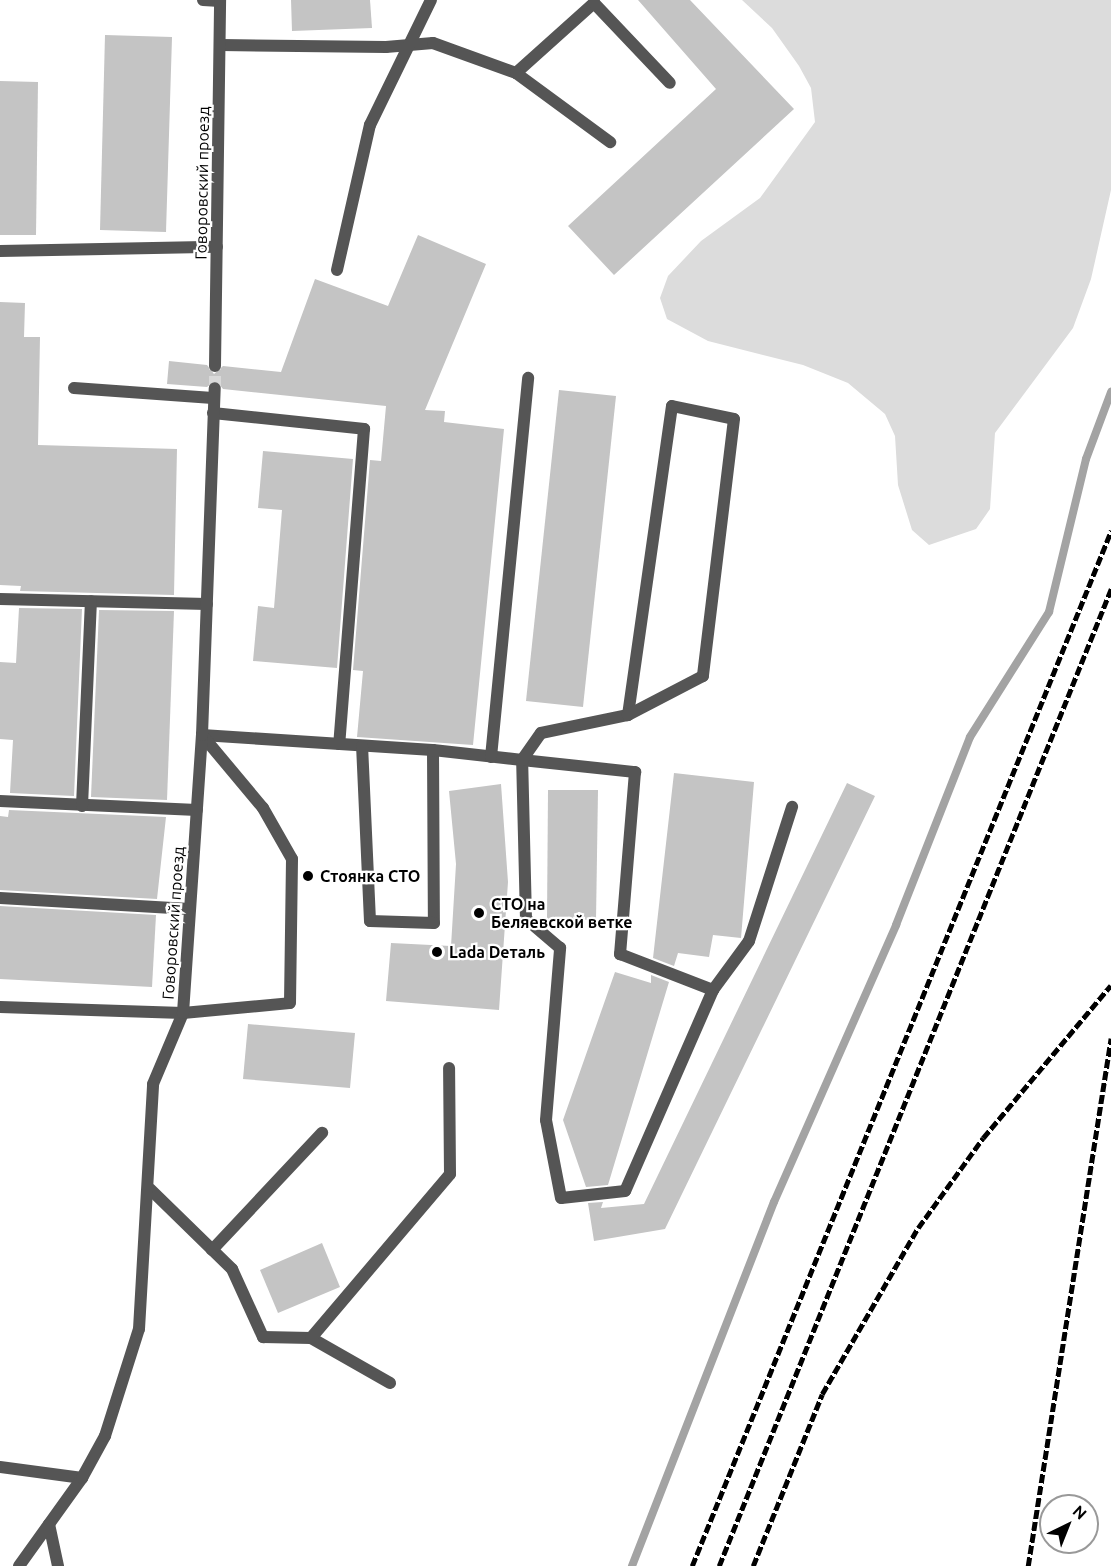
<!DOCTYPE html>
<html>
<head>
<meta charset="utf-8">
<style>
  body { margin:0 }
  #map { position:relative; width:1111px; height:1566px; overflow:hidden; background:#fff; font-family:Ubuntu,sans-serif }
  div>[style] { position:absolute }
  .green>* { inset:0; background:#dcdcdc }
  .stream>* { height:8px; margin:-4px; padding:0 4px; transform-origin:4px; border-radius:4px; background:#a3a3a3 }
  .building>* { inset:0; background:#c4c4c4 }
  .minor-tunnel>* { height:12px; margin-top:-6px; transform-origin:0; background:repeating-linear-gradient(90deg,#d9d9d9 0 12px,transparent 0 18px) }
  .service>* { height:12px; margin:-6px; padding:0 6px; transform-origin:6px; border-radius:6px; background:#555 }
  .minor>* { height:12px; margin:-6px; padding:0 6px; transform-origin:6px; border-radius:6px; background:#555 }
  .rail>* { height:4.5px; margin-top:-2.25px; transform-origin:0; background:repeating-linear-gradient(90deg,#000 0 9px,transparent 0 12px) }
  .dots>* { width:16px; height:16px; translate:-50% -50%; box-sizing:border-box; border:3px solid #fff; border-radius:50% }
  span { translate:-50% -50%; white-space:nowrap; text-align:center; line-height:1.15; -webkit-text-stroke:4.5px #fff; paint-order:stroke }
  .street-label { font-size:16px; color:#000 }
  .poi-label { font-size:16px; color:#000; font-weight:700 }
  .left { translate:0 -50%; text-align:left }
  .north { position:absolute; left:1039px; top:1494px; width:60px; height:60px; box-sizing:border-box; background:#fff; border:2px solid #999; border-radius:50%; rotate:43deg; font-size:16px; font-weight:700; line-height:24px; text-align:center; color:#000 }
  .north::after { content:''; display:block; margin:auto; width:21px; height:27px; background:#000; clip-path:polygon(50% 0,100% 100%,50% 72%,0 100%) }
</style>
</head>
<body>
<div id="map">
  <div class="green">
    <i style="clip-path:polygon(742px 0,1111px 0,1111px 190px,1091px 279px,1073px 328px,995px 433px,990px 509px,976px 529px,929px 545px,912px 530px,898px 485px,895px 436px,885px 414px,848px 383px,803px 365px,708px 341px,667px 319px,660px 298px,668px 276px,701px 241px,760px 198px,815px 122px,811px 88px,799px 66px,772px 28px)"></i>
  </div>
  <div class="stream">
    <i style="left:632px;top:1566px;width:391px;rotate:-68.7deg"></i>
    <i style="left:774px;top:1202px;width:303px;rotate:-66.2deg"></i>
    <i style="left:896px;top:925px;width:202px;rotate:-68.5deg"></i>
    <i style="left:970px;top:737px;width:148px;rotate:-57.7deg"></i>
    <i style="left:1049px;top:612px;width:157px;rotate:-76.4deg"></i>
    <i style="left:1086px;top:459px;width:72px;rotate:-69.5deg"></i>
  </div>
  <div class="building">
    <i style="clip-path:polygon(291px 0,370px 0,372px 28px,292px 31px)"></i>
    <i style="clip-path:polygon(638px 0,690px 0,794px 109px,614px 275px,568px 226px,716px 89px)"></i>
    <i style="clip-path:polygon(105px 35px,172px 37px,166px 232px,100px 230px)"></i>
    <i style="clip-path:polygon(0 81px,38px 82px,36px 235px,0 235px)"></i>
    <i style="clip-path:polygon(418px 235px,486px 264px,425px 410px,445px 411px,444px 422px,504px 429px,473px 745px,357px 737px,363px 671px,353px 670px,370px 460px,381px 461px,386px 406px,223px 389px,216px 380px,207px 387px,167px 384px,169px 361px,207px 365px,214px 374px,223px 366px,281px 372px,315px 279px,388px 306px)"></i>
    <i style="clip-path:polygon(0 302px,25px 303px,24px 337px,40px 337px,38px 445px,177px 449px,174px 595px,20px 591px,21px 586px,0 585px)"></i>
    <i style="clip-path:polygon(559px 390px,616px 396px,583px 707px,526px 701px)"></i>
    <i style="clip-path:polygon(263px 451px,353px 459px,337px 668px,253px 661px,258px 606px,274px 608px,282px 510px,258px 508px)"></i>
    <i style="clip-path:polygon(19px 608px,82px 609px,74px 796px,10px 793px,13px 740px,0 739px,0 662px,16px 663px)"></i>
    <i style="clip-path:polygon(99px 610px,174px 611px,167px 800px,91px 797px)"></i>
    <i style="clip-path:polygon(674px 773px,754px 782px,741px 938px,713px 935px,709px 957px,678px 953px,674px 966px,653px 958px)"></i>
    <i style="clip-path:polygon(847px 783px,875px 796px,665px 1229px,594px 1241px,588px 1203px,603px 1202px,601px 1208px,644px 1204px)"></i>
    <i style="clip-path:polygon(501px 784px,508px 882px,499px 1010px,386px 1001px,391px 943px,451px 946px,456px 864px,449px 791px)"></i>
    <i style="clip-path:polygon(548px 790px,598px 790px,596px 920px,547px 919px)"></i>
    <i style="clip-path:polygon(9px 810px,166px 817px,157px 899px,0 890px,0 816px,8px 817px)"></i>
    <i style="clip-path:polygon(0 906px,156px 915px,152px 987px,0 979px)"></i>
    <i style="clip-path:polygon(615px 972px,651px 983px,651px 975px,669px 982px,608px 1185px,586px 1187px,563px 1120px)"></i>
    <i style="clip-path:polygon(248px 1024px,355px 1033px,350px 1088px,243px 1079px)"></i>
    <i style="clip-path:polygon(322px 1243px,340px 1287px,278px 1313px,260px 1270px)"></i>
  </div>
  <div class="minor-tunnel">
    <i style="left:215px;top:388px;width:22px;rotate:-90deg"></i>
  </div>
  <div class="service">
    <i style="left:203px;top:0;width:17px;rotate:3deg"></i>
    <i style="left:221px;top:45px;width:165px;rotate:0.7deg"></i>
    <i style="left:386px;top:47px;width:47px;rotate:-4.9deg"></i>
    <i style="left:433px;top:43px;width:88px;rotate:19.9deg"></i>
    <i style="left:516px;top:73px;width:105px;rotate:-41.9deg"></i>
    <i style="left:594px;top:3px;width:110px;rotate:46.5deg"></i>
    <i style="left:516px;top:73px;width:117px;rotate:36.3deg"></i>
    <i style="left:0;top:251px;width:217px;rotate:-1.1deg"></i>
    <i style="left:337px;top:270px;width:149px;rotate:-77.2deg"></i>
    <i style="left:370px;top:125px;width:139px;rotate:-64deg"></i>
    <i style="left:74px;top:388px;width:139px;rotate:4.1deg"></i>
    <i style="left:213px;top:413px;width:152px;rotate:6deg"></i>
    <i style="left:364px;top:429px;width:316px;rotate:94.5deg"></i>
    <i style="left:0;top:599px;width:207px;rotate:1.4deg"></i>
    <i style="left:202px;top:735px;width:231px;rotate:3.7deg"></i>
    <i style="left:433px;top:750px;width:173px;rotate:89.7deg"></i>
    <i style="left:434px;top:923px;width:64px;rotate:-178.2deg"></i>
    <i style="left:370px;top:921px;width:175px;rotate:-92.6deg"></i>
    <i style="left:433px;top:750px;width:90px;rotate:6.4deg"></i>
    <i style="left:522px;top:760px;width:114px;rotate:6.1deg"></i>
    <i style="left:635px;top:772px;width:183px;rotate:94.7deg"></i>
    <i style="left:620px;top:954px;width:100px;rotate:21.2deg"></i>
    <i style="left:713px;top:990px;width:219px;rotate:113.6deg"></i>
    <i style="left:625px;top:1191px;width:64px;rotate:173.8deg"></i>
    <i style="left:561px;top:1198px;width:79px;rotate:-100.9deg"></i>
    <i style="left:546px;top:1120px;width:173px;rotate:-85.3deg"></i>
    <i style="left:560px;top:948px;width:45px;rotate:-139.5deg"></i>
    <i style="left:526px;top:919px;width:159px;rotate:-91.4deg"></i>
    <i style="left:522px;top:760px;width:33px;rotate:-55deg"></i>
    <i style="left:541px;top:733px;width:89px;rotate:-11.7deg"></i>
    <i style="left:628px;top:715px;width:312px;rotate:-81.9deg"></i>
    <i style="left:672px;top:406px;width:63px;rotate:11.8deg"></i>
    <i style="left:734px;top:419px;width:259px;rotate:96.9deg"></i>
    <i style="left:703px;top:676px;width:85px;rotate:152.5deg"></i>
    <i style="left:491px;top:757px;width:381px;rotate:-84.4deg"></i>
    <i style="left:0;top:801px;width:197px;rotate:2.6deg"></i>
    <i style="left:82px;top:806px;width:205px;rotate:-87.5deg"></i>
    <i style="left:0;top:898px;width:190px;rotate:3.3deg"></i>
    <i style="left:713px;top:990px;width:61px;rotate:-53.7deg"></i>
    <i style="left:749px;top:941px;width:141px;rotate:-72.2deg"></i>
    <i style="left:0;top:1007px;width:183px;rotate:1.9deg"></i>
    <i style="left:183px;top:1013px;width:107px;rotate:-5.3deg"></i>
    <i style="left:290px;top:1003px;width:144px;rotate:-89.2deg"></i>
    <i style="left:292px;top:859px;width:59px;rotate:-119.6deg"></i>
    <i style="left:263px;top:808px;width:95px;rotate:-129.9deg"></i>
    <i style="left:150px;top:1189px;width:115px;rotate:44.3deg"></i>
    <i style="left:232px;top:1269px;width:75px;rotate:65.5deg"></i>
    <i style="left:263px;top:1337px;width:48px;rotate:1.2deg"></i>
    <i style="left:311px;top:1338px;width:91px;rotate:29.7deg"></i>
    <i style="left:212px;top:1250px;width:161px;rotate:-46.8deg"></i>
    <i style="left:311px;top:1338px;width:215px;rotate:-49.7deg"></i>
    <i style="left:450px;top:1174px;width:106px;rotate:-90.5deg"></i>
    <i style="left:0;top:1467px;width:83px;rotate:7.6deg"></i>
    <i style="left:49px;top:1524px;width:43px;rotate:77.9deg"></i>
  </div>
  <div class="minor">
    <i style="left:215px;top:366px;width:366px;rotate:-89.2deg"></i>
    <i style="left:19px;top:1566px;width:108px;rotate:-54.4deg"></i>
    <i style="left:82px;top:1478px;width:48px;rotate:-61.3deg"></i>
    <i style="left:105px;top:1436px;width:112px;rotate:-72.4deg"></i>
    <i style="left:139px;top:1329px;width:245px;rotate:-86.7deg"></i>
    <i style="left:153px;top:1084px;width:77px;rotate:-67.1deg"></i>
    <i style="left:183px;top:1013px;width:279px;rotate:-86.1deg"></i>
    <i style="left:202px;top:735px;width:347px;rotate:-87.9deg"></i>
  </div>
  <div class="rail">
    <i style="left:692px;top:1566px;width:1117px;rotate:-67.96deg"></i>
    <i style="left:719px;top:1566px;width:1053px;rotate:-68.14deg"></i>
    <i style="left:753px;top:1566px;width:185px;rotate:-68.1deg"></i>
    <i style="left:822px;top:1394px;width:192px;rotate:-60deg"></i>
    <i style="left:918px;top:1228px;width:111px;rotate:-54.2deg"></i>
    <i style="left:983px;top:1138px;width:199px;rotate:-50.1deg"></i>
    <i style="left:1028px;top:1566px;width:534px;rotate:-81.07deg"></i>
  </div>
  <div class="dots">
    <i style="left:308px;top:876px;background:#000"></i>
    <i style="left:479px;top:913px;background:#000"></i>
    <i style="left:437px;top:952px;background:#000"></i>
  </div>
  <div class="street-label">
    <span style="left:202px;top:183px;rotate:-89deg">Говоровский проезд</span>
    <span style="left:173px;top:923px;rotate:-86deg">Говоровский проезд</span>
  </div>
  <div class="poi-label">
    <span class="left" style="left:320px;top:876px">Стоянка СТО</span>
    <span class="left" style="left:491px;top:913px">СТО на<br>Беляевской ветке</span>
    <span class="left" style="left:449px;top:952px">Lada Dеталь</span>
  </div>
  <div class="north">N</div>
</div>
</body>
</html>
